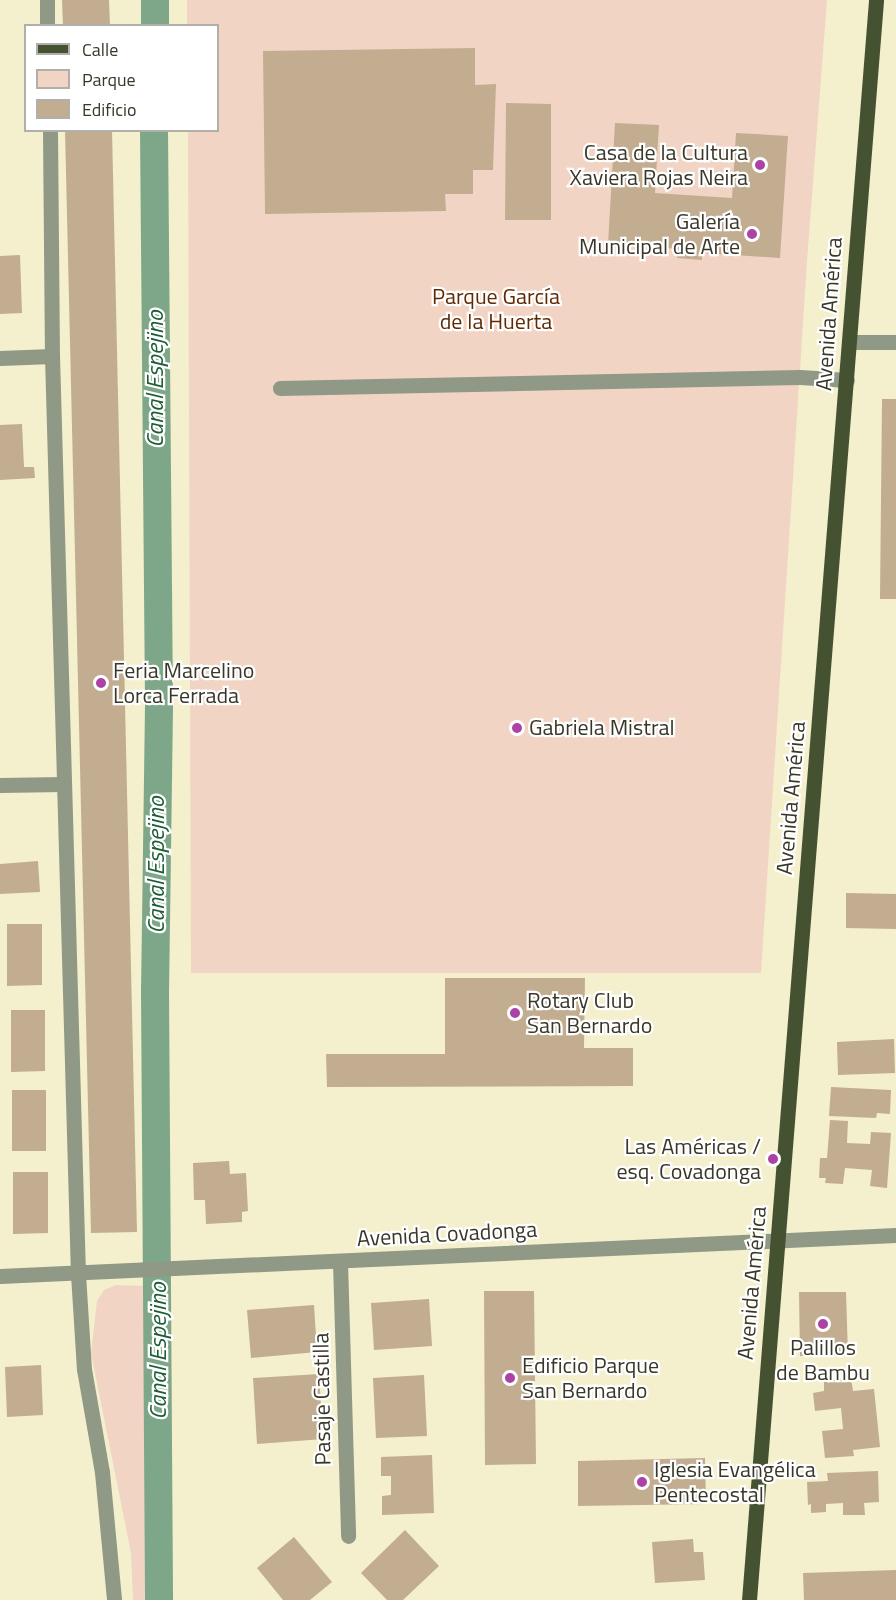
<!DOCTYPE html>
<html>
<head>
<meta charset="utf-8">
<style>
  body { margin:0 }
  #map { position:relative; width:896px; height:1600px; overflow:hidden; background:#f4efcc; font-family:"Titillium Web",sans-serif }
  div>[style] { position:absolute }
  .green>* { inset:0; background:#f2d4c5 }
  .canal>* { height:28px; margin:-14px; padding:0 14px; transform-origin:14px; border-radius:14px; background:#7ea789 }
  .building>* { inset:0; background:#c2ad91 }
  .minor>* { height:15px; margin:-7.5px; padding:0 7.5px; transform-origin:7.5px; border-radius:7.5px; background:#909886 }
  .major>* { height:15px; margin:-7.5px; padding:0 7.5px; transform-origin:7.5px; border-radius:7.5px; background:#455232 }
  .dots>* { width:16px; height:16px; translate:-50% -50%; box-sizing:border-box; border:3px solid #fff; border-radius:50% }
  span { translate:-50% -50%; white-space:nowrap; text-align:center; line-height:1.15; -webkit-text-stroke:4.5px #fff; paint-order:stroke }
  .poi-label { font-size:22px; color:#393729 }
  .right { translate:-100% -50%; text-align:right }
  .left { translate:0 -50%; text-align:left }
  .park-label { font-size:22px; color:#602903 }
  .street-label { font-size:22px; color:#393729 }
  .water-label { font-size:24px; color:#1d5e36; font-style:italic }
  .legend { position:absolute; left:24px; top:24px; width:195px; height:108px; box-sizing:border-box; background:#fff; border:2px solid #b0afa9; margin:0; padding:8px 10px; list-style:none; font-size:18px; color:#393729 }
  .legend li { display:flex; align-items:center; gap:12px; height:30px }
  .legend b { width:30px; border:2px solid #b0afa9 }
</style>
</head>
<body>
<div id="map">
  <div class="green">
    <i style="clip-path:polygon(187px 0,827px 0,807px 261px,761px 973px,191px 973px,188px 131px,218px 130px,218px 26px,187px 25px)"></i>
    <i style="clip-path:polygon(116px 1285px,145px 1286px,152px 1600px,133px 1600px,131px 1553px,91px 1353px,97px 1301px,104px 1290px)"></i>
  </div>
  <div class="canal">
    <i style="left:155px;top:26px;width:26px;rotate:-90deg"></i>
    <i style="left:154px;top:130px;width:577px;rotate:89.5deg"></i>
    <i style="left:159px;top:707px;width:283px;rotate:90.8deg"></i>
    <i style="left:155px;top:990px;width:610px;rotate:89.62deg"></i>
  </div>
  <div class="building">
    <i style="clip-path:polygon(62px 0,109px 0,110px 26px,63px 26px)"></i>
    <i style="clip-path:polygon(475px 48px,475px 85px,496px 84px,493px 170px,473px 170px,473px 194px,445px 194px,446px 211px,265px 214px,263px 51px)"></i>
    <i style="clip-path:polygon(506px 103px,551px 104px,551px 220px,505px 220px)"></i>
    <i style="clip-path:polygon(615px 123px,659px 125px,655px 193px,732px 198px,736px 133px,788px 136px,780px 258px,702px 253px,702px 260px,677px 258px,678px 249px,608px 244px)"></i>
    <i style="clip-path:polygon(65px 130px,112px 130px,137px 1232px,91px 1233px)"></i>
    <i style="clip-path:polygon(20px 255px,22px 313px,0 314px,0 256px)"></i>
    <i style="clip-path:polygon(882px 399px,896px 399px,896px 599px,880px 599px)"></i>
    <i style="clip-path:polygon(22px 424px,24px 467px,34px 467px,35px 478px,0 480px,0 425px)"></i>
    <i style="clip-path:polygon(38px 861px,40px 892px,0 894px,0 864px)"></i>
    <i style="clip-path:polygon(846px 893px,896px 894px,896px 929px,846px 928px)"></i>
    <i style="clip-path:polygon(7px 924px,42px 924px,42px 985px,7px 986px)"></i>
    <i style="clip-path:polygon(445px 978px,585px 978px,584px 1048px,633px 1048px,633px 1086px,327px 1087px,326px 1054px,445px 1054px)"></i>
    <i style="clip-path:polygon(11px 1010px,45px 1010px,45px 1071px,11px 1072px)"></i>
    <i style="clip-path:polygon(894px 1039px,895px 1073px,838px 1075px,837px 1042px)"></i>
    <i style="clip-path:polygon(831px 1087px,891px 1090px,890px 1114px,877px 1113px,876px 1118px,829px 1116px)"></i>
    <i style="clip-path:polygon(12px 1090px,46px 1090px,46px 1151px,12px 1151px)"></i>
    <i style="clip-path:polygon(830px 1120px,848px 1121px,847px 1143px,870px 1144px,871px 1132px,891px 1133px,887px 1188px,870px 1186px,872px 1170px,845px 1168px,843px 1184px,825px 1183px,826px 1178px,819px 1178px,820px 1158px,827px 1158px)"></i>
    <i style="clip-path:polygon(229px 1161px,230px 1174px,246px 1173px,248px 1211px,242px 1212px,242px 1222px,206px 1224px,205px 1200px,194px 1200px,193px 1163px)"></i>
    <i style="clip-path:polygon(13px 1172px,48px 1172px,48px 1233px,13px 1234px)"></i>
    <i style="clip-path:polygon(484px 1291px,534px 1291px,536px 1464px,485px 1465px)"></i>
    <i style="clip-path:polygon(799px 1292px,846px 1292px,848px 1356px,800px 1356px)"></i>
    <i style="clip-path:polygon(429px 1299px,432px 1346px,374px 1350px,371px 1303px)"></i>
    <i style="clip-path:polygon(314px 1305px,317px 1352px,251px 1358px,247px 1310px)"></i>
    <i style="clip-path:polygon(41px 1365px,43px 1415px,7px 1417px,5px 1367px)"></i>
    <i style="clip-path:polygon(319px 1374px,323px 1439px,257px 1444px,253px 1378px)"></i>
    <i style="clip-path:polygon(424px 1375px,427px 1436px,376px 1438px,373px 1378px)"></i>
    <i style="clip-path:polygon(851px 1378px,853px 1391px,874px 1389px,880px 1447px,853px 1450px,854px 1456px,825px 1458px,822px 1431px,843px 1429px,841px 1408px,815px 1411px,813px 1393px,824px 1391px,824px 1381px)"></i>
    <i style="clip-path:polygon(432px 1455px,434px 1513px,382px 1515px,382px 1496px,391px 1495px,391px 1476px,381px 1476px,381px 1457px)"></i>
    <i style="clip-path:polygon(705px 1458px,706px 1504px,578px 1506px,578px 1461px)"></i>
    <i style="clip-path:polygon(878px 1471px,879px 1502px,864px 1503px,865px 1515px,843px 1515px,843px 1503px,826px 1504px,826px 1512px,811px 1513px,811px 1504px,808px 1505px,807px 1482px,828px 1481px,827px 1473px)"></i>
    <i style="clip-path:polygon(405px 1530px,439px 1566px,403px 1600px,387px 1600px,361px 1573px)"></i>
    <i style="clip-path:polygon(294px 1537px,332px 1582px,310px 1600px,283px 1600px,257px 1568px)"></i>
    <i style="clip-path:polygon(693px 1539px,694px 1552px,703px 1552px,705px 1580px,655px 1583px,652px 1542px)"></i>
    <i style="clip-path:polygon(896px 1570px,896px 1600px,804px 1600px,803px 1573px)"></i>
  </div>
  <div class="minor">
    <i style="left:47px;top:0;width:26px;rotate:90deg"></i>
    <i style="left:50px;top:130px;width:226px;rotate:89.5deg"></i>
    <i style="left:52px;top:356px;width:918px;rotate:88.38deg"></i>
    <i style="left:78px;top:1274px;width:95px;rotate:86.4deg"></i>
    <i style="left:84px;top:1369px;width:105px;rotate:80.1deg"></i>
    <i style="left:102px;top:1472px;width:129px;rotate:84.6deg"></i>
    <i style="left:850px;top:342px;width:46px"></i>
    <i style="left:0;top:358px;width:52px;rotate:-2.2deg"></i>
    <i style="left:280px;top:388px;width:520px;rotate:-1.21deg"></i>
    <i style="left:800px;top:377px;width:47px;rotate:3.7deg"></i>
    <i style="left:0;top:785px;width:63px;rotate:-0.9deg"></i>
    <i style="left:340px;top:1262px;width:274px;rotate:88.3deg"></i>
    <i style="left:0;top:1276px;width:897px;rotate:-2.62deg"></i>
  </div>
  <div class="major">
    <i style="left:749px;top:1600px;width:1605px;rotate:-85.46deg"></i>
  </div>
  <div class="dots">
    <i style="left:760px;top:165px;background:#ab43a5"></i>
    <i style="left:752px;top:234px;background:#ab43a5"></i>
    <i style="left:101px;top:683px;background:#ab43a5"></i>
    <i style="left:517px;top:728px;background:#ab43a5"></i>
    <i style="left:515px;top:1013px;background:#ab43a5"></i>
    <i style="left:773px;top:1159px;background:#ab43a5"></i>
    <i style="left:823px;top:1324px;background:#ab43a5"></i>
    <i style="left:510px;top:1378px;background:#ab43a5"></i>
    <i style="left:642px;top:1482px;background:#ab43a5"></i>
  </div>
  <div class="poi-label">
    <span class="right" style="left:748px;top:165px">Casa de la Cultura<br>Xaviera Rojas Neira</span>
    <span class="right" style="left:740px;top:234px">Galería<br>Municipal de Arte</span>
    <span class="left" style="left:113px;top:683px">Feria Marcelino<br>Lorca Ferrada</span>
    <span class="left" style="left:529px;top:728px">Gabriela Mistral</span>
    <span class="left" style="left:527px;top:1013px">Rotary Club<br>San Bernardo</span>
    <span class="right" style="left:761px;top:1159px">Las Américas /<br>esq. Covadonga</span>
    <span style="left:823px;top:1360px">Palillos<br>de Bambu</span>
    <span class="left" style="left:522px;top:1378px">Edificio Parque<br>San Bernardo</span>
    <span class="left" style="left:654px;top:1482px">Iglesia Evangélica<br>Pentecostal</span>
  </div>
  <div class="park-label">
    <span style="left:496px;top:309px">Parque García<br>de la Huerta</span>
  </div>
  <div class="street-label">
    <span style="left:829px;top:314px;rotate:-86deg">Avenida América</span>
    <span style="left:791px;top:798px;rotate:-85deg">Avenida América</span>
    <span style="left:447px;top:1234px;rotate:-3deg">Avenida Covadonga</span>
    <span style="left:752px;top:1283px;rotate:-85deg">Avenida América</span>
    <span style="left:322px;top:1399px;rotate:-91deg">Pasaje Castilla</span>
  </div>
  <div class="water-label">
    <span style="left:155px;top:379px;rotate:-90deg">Canal Espejino</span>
    <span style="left:156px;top:865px;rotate:-90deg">Canal Espejino</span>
    <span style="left:158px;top:1351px;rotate:-90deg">Canal Espejino</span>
  </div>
  <ul class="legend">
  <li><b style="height:8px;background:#455232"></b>Calle</li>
  <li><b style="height:16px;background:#f2d4c5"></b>Parque</li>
  <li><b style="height:16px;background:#c2ad91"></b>Edificio</li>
  </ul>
</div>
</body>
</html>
